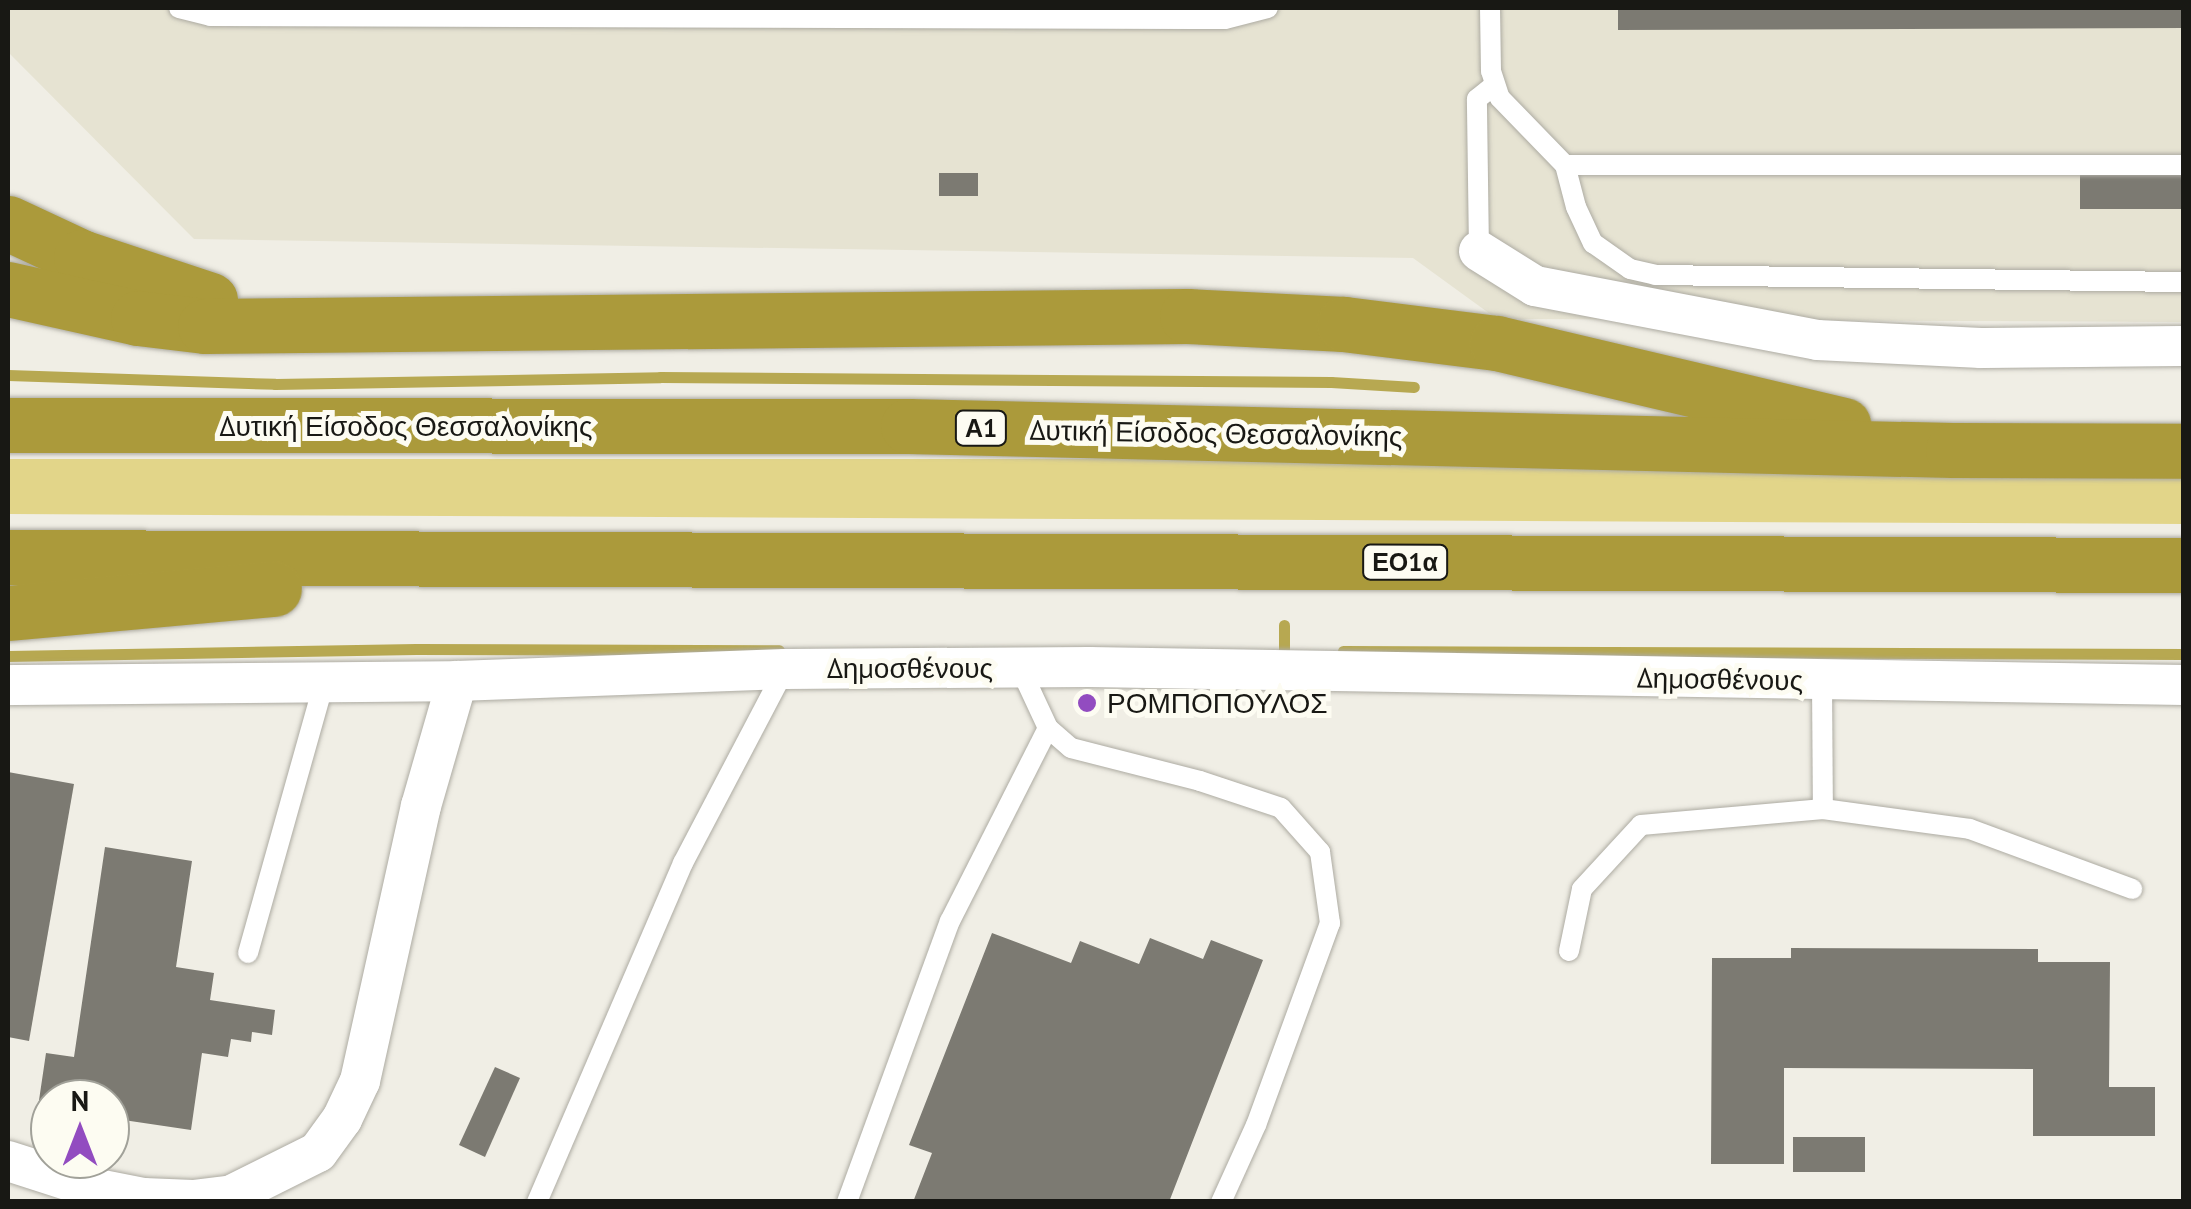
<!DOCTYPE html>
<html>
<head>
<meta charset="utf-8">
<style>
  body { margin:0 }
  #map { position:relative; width:2191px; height:1209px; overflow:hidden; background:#f0eee5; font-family:"PT Sans",sans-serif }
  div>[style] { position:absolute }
  .built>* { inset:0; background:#e6e3d2 }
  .green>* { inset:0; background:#e2d589 }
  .stream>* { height:11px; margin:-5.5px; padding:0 5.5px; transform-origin:5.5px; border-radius:5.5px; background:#b7a851 }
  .building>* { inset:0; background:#7c7a72 }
  .roads { filter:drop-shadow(0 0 2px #adaba2) drop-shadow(0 0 2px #adaba2) }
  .lane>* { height:20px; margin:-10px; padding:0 10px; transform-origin:10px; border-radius:10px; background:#fff }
  .street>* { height:40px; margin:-20px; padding:0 20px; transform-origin:20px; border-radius:20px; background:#fff }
  .highway>* { height:55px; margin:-27.5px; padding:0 27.5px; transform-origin:27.5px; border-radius:27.5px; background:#ab9a3b }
  .dots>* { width:28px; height:28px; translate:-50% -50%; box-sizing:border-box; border:5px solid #fdfcf2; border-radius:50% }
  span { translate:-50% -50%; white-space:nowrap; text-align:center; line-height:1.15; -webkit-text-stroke:10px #fdfcf2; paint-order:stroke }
  .shield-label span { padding:2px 8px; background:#fdfcf2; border:2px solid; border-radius:8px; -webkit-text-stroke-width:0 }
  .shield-label { font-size:25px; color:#181814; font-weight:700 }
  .street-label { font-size:28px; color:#181814 }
  .poi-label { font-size:28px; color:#181814 }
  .left { translate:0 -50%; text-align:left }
  .frame { position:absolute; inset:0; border:10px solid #181814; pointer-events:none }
  .north { position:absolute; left:30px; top:1079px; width:100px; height:100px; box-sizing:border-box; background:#fdfcf2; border:2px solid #a1a199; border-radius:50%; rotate:0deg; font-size:28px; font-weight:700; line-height:40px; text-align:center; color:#181814 }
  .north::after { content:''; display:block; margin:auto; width:35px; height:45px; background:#924cc0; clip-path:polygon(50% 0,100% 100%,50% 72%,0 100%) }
</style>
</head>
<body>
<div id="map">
  <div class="built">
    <i style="clip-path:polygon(8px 8px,2183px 8px,2183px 322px,1497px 319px,1413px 258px,194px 239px,8px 52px)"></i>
  </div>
  <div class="green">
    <i style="clip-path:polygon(8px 459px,1281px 459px,2184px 467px,2183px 524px,8px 514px)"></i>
  </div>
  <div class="stream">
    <i style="left:8px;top:375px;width:267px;rotate:1.9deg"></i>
    <i style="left:275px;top:384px;width:385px;rotate:-1deg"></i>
    <i style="left:660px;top:377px;width:671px;rotate:0.43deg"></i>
    <i style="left:1331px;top:382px;width:83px;rotate:3.4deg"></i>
    <i style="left:1284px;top:651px;width:26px;rotate:-90deg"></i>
    <i style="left:1343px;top:651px;width:841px;rotate:0.2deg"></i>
    <i style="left:8px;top:656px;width:408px;rotate:-1deg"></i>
    <i style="left:416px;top:649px;width:363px;rotate:0.2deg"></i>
  </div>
  <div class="building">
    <i style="clip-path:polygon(1618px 8px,2184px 8px,2184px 28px,1618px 30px)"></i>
    <i style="clip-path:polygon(2184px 172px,2184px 209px,2080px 209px,2080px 173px)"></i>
    <i style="clip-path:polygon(939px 173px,978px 173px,978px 196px,939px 196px)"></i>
    <i style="clip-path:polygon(8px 772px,74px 784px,29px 1041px,8px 1037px)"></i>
    <i style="clip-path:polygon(105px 847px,192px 861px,176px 967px,214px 973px,210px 1000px,275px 1010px,272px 1035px,252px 1032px,251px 1042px,231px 1039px,228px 1057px,202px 1053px,191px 1130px,110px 1118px,110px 1099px,50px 1099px,50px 1109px,38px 1107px,46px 1053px,74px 1057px)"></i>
    <i style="clip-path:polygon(992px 933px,1071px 963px,1080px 941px,1139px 964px,1150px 938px,1203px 959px,1211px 940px,1263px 960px,1169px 1202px,913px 1202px,932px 1153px,909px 1145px)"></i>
    <i style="clip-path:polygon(1791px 948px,2038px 949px,2038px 962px,2110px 962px,2109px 1087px,2155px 1087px,2155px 1136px,2033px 1136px,2033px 1069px,1784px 1068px,1784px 1164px,1711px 1164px,1712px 958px,1791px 958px)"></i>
    <i style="clip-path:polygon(495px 1067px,520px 1078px,485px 1157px,459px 1145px)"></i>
    <i style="clip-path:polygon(1793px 1137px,1865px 1137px,1865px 1172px,1793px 1172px)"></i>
  </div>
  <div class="roads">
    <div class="lane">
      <i style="left:179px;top:8px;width:32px;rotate:14deg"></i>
      <i style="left:210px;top:16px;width:1015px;rotate:0.17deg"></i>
      <i style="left:1225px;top:19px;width:44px;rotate:-14.3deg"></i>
      <i style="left:1490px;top:8px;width:63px;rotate:89.1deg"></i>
      <i style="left:1491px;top:71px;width:28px;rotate:72deg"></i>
      <i style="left:1500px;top:98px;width:93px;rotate:45.9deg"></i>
      <i style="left:1565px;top:165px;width:43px;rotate:75.3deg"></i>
      <i style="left:1576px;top:207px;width:40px;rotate:65deg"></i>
      <i style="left:1593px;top:243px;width:45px;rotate:35.1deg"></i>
      <i style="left:1630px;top:269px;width:26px;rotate:13deg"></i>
      <i style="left:1655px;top:275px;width:529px;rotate:0.76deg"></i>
      <i style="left:1565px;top:165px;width:619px"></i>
      <i style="left:1479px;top:251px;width:152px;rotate:-90.8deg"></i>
      <i style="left:1477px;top:99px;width:22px;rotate:-39deg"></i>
      <i style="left:1020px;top:668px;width:66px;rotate:65deg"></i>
      <i style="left:1048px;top:728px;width:30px;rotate:41deg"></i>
      <i style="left:1071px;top:748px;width:133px;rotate:14.3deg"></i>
      <i style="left:1200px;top:781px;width:85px;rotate:18.4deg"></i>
      <i style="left:1281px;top:808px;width:59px;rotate:48.4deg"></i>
      <i style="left:1320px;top:852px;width:72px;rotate:82deg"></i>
      <i style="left:1330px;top:923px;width:215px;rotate:110.1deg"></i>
      <i style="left:1256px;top:1125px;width:85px;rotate:114.4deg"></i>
      <i style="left:1822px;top:681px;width:128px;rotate:89.6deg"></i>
      <i style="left:1569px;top:951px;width:63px;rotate:-78.2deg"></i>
      <i style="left:1582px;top:889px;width:87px;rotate:-47.3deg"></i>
      <i style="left:1641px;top:825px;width:183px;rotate:-5deg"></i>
      <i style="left:1823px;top:809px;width:148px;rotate:7.7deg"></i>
      <i style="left:1970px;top:829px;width:173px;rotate:20.3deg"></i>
      <i style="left:248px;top:953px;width:281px;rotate:-74.3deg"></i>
      <i style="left:537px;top:1202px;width:369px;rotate:-66.7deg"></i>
      <i style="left:683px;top:863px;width:219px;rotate:-62.3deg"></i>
      <i style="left:847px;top:1202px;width:299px;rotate:-69.9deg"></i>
      <i style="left:950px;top:921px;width:216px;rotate:-63.1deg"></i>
    </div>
    <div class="street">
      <i style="left:1479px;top:251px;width:66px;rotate:32deg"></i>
      <i style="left:1535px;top:286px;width:287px;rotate:10.8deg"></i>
      <i style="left:1817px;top:340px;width:164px;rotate:2.8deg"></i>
      <i style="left:1981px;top:348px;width:203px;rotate:-0.6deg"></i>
      <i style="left:8px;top:685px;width:449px;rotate:-0.5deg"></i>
      <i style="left:8px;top:1161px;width:88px;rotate:17.8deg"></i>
      <i style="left:92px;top:1188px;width:53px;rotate:10.9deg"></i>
      <i style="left:144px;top:1198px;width:49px;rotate:2.3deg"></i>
      <i style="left:193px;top:1200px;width:39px;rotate:-7deg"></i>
      <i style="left:232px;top:1195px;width:96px;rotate:-26.6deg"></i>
      <i style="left:318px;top:1152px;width:41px;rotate:-54deg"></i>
      <i style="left:342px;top:1119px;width:42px;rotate:-64.7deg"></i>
      <i style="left:360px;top:1081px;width:282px;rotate:-77.5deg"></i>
      <i style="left:421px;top:806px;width:130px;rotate:-73.9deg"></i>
      <i style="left:457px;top:681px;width:328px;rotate:-2.1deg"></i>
      <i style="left:785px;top:669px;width:304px;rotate:-0.4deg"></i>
      <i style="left:1089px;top:667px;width:1095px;rotate:0.94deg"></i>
    </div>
    <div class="highway">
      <i style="left:8px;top:223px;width:81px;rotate:25deg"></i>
      <i style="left:81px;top:257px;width:136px;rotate:18.4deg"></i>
      <i style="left:8px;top:289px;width:133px;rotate:12.6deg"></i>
      <i style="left:138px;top:318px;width:67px;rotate:6.8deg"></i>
      <i style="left:205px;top:326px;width:982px;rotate:-0.58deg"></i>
      <i style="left:1187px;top:316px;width:157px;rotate:2.9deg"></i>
      <i style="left:1344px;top:324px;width:154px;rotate:7.1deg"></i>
      <i style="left:1497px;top:343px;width:356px;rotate:13.3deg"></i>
      <i style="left:8px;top:425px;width:900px;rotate:0.06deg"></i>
      <i style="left:908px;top:426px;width:1045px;rotate:1.32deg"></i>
      <i style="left:1953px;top:450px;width:231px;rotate:0.2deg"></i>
      <i style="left:8px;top:557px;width:2176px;rotate:0.21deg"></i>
      <i style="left:8px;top:613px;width:267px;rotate:-5.2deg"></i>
    </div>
  </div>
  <div class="dots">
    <i style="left:1087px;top:703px;background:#924cc0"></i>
  </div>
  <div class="shield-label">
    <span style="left:981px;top:428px">Α1</span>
    <span style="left:1405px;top:562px">ΕΟ1α</span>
  </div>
  <div class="street-label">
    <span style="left:406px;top:426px">Δυτική Είσοδος Θεσσαλονίκης</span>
    <span style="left:1216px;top:433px;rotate:1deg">Δυτική Είσοδος Θεσσαλονίκης</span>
    <span style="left:910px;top:668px">Δημοσθένους</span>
    <span style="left:1720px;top:679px;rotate:1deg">Δημοσθένους</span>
  </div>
  <div class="poi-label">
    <span class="left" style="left:1107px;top:703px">ΡΟΜΠΟΠΟΥΛΟΣ</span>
  </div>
  <div class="frame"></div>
  <div class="north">N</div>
</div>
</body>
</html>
